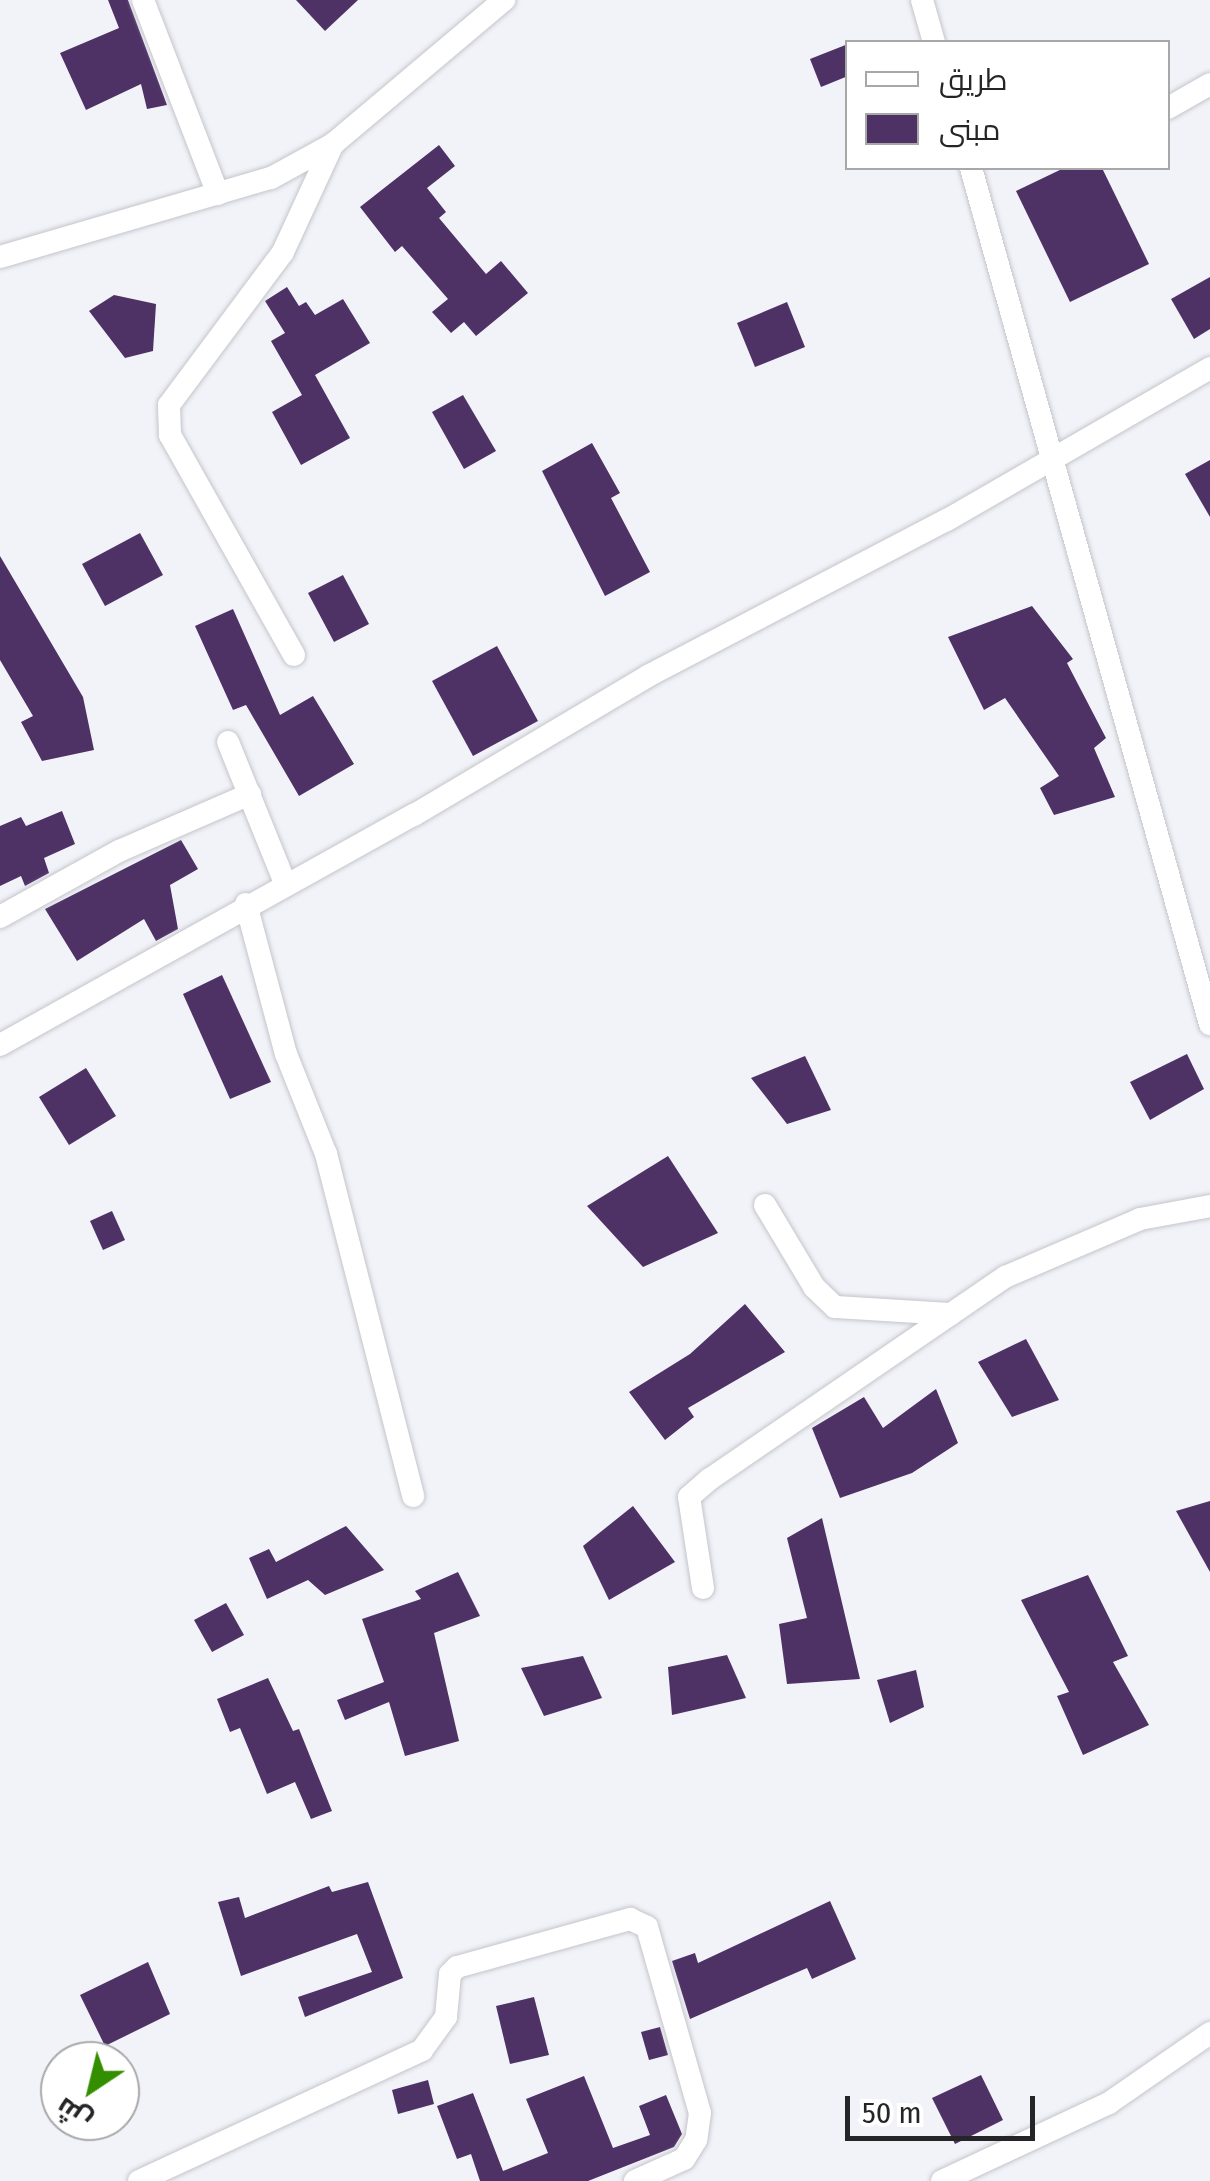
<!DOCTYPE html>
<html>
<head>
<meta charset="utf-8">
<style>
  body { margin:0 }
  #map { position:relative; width:1210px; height:2181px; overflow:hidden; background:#f2f3f9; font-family:"Fira Sans Condensed",Cairo,sans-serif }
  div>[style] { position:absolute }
  .building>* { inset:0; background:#4e3165 }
  .roads { filter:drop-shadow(0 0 2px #c4c5ca) drop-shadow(0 0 2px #c4c5ca) }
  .minor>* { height:22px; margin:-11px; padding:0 11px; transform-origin:11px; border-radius:11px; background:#fff }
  span { translate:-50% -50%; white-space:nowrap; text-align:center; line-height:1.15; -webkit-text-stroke:10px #fff; paint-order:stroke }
  .legend { position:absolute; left:845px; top:40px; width:325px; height:130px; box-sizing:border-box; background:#fff; border:2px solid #a8a8a9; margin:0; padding:12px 18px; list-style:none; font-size:30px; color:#252527 }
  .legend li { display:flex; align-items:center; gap:20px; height:50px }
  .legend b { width:50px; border:2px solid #a8a8a9 }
  .north { position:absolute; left:40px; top:2041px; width:100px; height:100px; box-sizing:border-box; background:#fff; border:2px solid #a8a8a9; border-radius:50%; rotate:215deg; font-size:28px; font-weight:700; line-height:40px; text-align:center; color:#252527 }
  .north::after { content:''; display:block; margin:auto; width:35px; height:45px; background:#348f00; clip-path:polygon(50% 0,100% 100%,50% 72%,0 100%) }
  .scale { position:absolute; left:845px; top:2096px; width:190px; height:45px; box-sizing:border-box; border:5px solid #252527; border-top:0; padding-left:12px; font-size:30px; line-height:35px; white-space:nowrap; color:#252527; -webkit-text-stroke:8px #fff; paint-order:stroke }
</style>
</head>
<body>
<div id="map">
  <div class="building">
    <i style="clip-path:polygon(108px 0,128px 0,167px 105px,147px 109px,141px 84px,86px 110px,60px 53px,119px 28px)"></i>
    <i style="clip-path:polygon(296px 0,358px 0,325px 31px)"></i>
    <i style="clip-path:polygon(848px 44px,848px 76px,821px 87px,810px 59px)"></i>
    <i style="clip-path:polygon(439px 145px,455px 166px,427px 188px,446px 212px,439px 218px,486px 274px,501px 261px,528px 293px,476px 336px,464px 322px,451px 333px,432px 312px,448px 299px,402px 246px,395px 252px,360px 207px)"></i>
    <i style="clip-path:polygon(1064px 168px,1102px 168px,1149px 264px,1070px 302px,1016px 191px)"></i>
    <i style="clip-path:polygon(1210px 277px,1210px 329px,1194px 339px,1171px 299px)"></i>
    <i style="clip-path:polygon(287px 287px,299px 306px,306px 302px,315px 315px,343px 299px,370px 343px,315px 375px,350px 438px,301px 465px,272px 412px,302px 395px,271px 341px,285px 333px,265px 301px)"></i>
    <i style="clip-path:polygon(114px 295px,156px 304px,153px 351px,125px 358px,89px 311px)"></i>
    <i style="clip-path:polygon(787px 302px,805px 347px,755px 367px,737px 323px)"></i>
    <i style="clip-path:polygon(463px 395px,496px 451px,464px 469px,432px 412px)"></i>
    <i style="clip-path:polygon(592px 443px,620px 493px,611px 498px,650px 572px,605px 596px,542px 471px)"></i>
    <i style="clip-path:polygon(1210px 460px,1210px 517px,1185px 474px)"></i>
    <i style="clip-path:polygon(140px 533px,163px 575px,105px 606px,82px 564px)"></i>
    <i style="clip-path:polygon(0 556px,83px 697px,94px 750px,42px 761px,21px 722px,33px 716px,0 660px)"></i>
    <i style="clip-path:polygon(343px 575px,369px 624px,334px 642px,308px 593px)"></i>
    <i style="clip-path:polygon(1032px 606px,1073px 659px,1067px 663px,1106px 738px,1094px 748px,1115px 797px,1054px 815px,1040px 788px,1059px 776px,1005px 698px,984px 710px,948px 637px)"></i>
    <i style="clip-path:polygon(233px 609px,280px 715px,313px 696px,354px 764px,299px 796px,246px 705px,233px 710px,195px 626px)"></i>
    <i style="clip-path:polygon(497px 646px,538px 721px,473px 756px,432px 681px)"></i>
    <i style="clip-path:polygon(62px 811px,75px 844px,44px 858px,49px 873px,25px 886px,21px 876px,0 886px,0 826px,21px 817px,26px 826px)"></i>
    <i style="clip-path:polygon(181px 840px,198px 869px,170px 885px,178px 929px,156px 941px,144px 919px,77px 961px,45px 909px)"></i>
    <i style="clip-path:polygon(222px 975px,271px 1082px,230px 1099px,183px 994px)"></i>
    <i style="clip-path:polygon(1187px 1054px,1204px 1089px,1150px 1120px,1130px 1082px)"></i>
    <i style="clip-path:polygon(805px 1056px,831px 1110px,787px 1124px,751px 1078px)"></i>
    <i style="clip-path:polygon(86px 1068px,116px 1116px,69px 1145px,39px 1097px)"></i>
    <i style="clip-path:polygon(668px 1156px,718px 1233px,643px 1267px,587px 1206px)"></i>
    <i style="clip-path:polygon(112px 1211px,125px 1240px,103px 1250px,90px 1221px)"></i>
    <i style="clip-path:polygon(745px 1304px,785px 1352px,688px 1408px,694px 1417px,665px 1440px,629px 1392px,690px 1354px)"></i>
    <i style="clip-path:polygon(1026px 1339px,1059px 1400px,1012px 1417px,978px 1362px)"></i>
    <i style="clip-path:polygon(936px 1389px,958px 1443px,912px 1473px,840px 1498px,812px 1428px,864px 1397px,883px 1428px)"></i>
    <i style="clip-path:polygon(1210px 1501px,1210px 1572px,1176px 1511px)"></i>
    <i style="clip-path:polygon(633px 1506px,675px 1562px,609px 1600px,583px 1546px)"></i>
    <i style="clip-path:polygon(822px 1518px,860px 1679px,787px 1684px,779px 1624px,807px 1618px,787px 1538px)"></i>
    <i style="clip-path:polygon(346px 1526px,384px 1570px,325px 1595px,308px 1580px,267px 1599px,249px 1558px,269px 1549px,276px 1562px)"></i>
    <i style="clip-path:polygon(458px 1572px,480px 1616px,434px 1633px,459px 1741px,405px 1756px,389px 1702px,345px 1720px,337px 1700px,384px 1682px,362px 1619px,421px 1599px,415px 1591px)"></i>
    <i style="clip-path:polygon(1088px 1575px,1128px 1656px,1113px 1662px,1149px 1725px,1083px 1755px,1057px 1696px,1069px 1692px,1021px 1600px)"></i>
    <i style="clip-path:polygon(226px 1603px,244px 1635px,212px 1652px,194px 1620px)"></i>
    <i style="clip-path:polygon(727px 1655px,746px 1698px,672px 1715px,668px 1667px)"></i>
    <i style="clip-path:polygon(583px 1656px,602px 1698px,544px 1716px,521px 1668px)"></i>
    <i style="clip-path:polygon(916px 1670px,924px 1707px,890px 1723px,877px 1680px)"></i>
    <i style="clip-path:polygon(268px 1678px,293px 1731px,299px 1729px,332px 1811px,311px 1819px,295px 1782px,267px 1794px,240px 1728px,230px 1732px,217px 1699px)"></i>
    <i style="clip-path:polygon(368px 1882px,403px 1978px,305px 2017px,298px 1997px,372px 1972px,357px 1934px,241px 1976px,218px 1902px,239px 1897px,245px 1918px,329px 1886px,332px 1892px)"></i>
    <i style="clip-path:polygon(830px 1901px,856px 1959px,812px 1979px,807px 1968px,690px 2019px,672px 1961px,695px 1953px,698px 1963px)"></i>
    <i style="clip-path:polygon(148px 1962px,170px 2014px,105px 2046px,80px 1995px)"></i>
    <i style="clip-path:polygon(534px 1997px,549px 2055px,510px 2064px,496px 2006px)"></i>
    <i style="clip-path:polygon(660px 2027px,668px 2055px,649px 2060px,641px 2032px)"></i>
    <i style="clip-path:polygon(981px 2075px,1003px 2120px,955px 2144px,932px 2098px)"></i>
    <i style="clip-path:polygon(584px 2076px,613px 2148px,650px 2135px,639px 2106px,666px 2095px,682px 2134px,674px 2147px,588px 2181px,480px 2181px,471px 2154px,457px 2159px,437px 2106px,473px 2093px,503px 2171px,548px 2153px,526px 2099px)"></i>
    <i style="clip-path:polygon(428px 2080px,434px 2104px,398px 2114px,392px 2090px)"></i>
  </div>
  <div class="roads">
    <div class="minor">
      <i style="left:143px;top:0;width:208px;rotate:68.9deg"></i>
      <i style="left:922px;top:0;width:44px;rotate:74.1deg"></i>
      <i style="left:1168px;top:108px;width:48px;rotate:-29.7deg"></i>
      <i style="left:971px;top:168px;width:889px;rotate:74.4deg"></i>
      <i style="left:0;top:257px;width:282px;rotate:-16.3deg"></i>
      <i style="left:271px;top:178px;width:71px;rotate:-28.7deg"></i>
      <i style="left:333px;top:144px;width:224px;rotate:-40.1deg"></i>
      <i style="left:294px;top:655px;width:253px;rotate:-119.4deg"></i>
      <i style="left:170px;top:435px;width:30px;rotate:-92deg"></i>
      <i style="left:169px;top:405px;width:191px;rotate:-53.3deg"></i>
      <i style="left:283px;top:252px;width:119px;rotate:-65.2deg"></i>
      <i style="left:228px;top:742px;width:152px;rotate:68deg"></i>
      <i style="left:246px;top:904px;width:155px;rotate:75.1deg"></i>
      <i style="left:286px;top:1054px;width:108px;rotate:68.2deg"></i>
      <i style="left:326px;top:1154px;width:353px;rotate:75.7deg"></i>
      <i style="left:0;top:917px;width:136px;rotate:-29deg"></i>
      <i style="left:119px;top:851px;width:143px;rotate:-23.5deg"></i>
      <i style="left:0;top:1045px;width:474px;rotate:-29.1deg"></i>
      <i style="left:414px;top:815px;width:272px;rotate:-30.7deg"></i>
      <i style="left:648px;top:676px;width:337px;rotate:-27.6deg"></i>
      <i style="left:947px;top:520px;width:304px;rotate:-30deg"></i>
      <i style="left:765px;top:1205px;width:96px;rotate:59.1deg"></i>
      <i style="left:814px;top:1287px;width:29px;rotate:44deg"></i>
      <i style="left:835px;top:1307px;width:116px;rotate:3.5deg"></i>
      <i style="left:703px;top:1588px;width:92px;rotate:-98.7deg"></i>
      <i style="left:689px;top:1497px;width:28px;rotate:-41deg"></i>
      <i style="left:710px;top:1479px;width:358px;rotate:-34.4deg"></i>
      <i style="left:1005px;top:1277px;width:147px;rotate:-23.2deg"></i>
      <i style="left:1140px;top:1219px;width:71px;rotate:-10.5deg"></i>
      <i style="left:139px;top:2181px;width:312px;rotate:-24.8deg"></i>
      <i style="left:422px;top:2050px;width:41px;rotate:-54deg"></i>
      <i style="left:446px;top:2017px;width:43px;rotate:-84.7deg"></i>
      <i style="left:450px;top:1974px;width:10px;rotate:-45deg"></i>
      <i style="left:457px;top:1967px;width:180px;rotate:-15.5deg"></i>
      <i style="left:630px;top:1919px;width:19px;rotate:25deg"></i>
      <i style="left:647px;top:1927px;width:193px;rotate:74.1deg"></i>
      <i style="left:700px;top:2113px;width:27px;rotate:98deg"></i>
      <i style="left:696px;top:2140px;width:22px;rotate:122deg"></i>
      <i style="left:684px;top:2159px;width:54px;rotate:155.8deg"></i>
      <i style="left:942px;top:2181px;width:184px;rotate:-25deg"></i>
      <i style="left:1109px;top:2103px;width:123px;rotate:-34.7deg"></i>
    </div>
  </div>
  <ul class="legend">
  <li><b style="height:12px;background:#fff"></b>طريق</li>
  <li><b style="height:28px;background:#4e3165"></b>مبنى</li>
  </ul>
  <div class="north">ش</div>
  <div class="scale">50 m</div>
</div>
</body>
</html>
